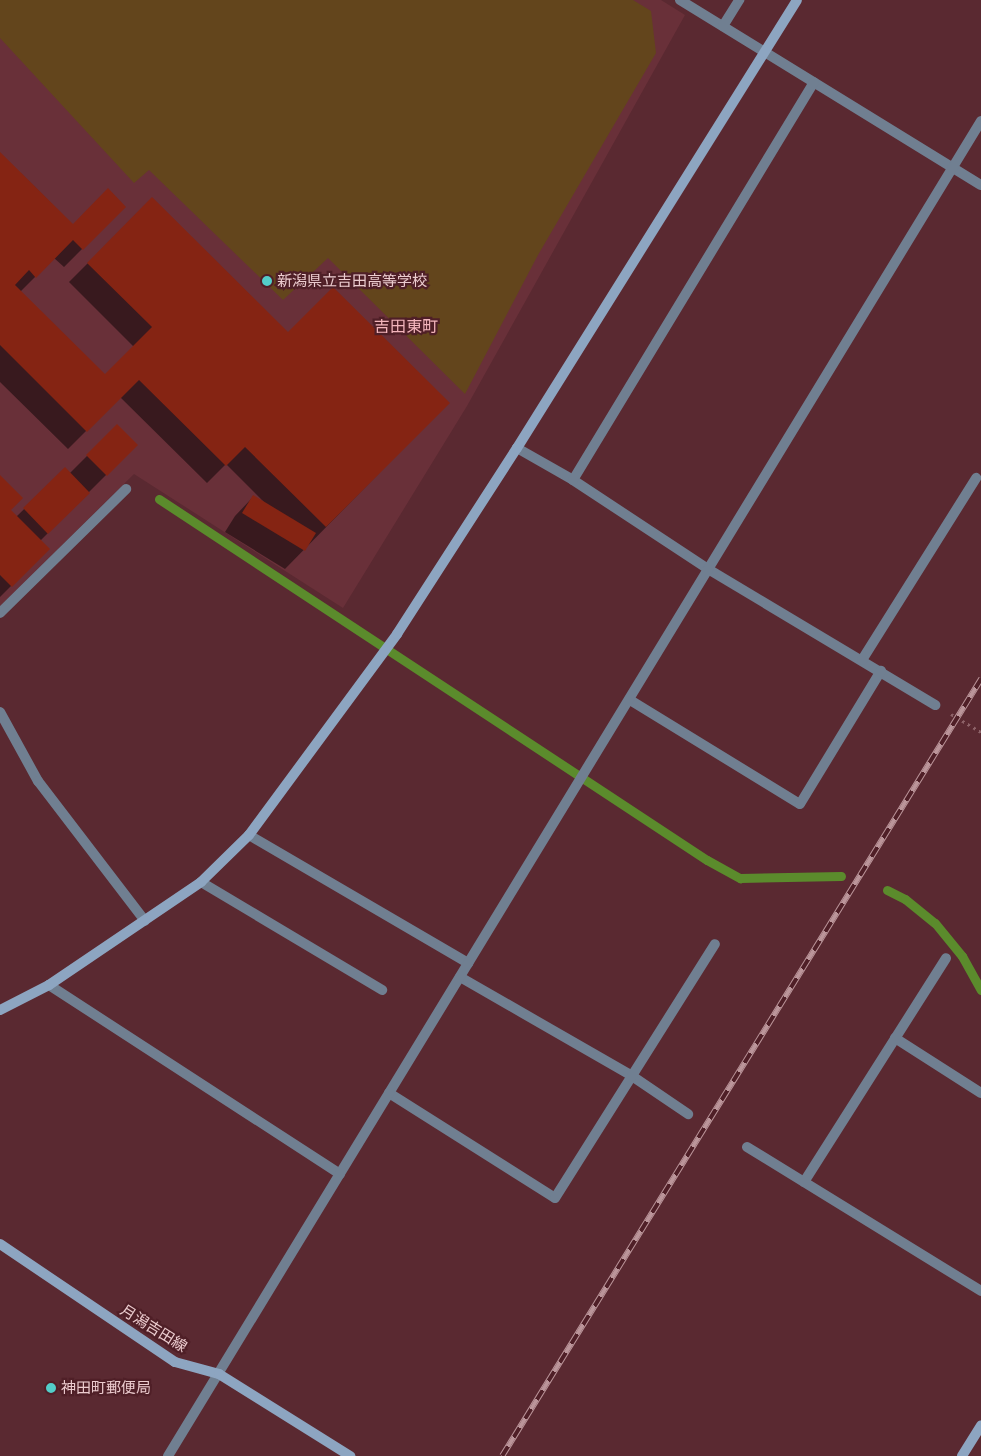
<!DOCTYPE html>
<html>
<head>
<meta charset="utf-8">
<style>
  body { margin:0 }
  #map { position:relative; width:981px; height:1456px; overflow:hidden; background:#5a2931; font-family:"IBM Plex Serif","Noto Sans JP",serif }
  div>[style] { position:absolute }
  .built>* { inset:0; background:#693039 }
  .green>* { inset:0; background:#63451c }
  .shadow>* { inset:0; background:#0007 }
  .stream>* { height:9px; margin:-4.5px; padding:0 4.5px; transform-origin:4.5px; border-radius:4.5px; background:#5b8b2c }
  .building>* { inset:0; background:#852413 }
  .path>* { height:3px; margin-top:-1.5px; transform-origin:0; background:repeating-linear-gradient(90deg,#8d6268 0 2.5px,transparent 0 6.5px) }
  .street>* { height:10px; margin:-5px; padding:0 5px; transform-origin:5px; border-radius:5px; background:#707f91 }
  .secondary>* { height:10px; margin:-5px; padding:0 5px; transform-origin:5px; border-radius:5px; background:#8da5c1 }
  .rail>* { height:5.5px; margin-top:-2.75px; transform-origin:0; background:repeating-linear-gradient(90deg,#4f1f27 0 11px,#bb959a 0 22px); box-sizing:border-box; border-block:1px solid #bb959a }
  .dots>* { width:14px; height:14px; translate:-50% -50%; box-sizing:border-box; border:2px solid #4f1f27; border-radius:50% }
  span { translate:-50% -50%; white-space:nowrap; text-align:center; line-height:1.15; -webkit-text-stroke:4.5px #4f1f27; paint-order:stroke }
  .poi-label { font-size:15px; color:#eccccf }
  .left { translate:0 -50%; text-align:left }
  .street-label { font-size:15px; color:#eccccf }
  .neighbourhood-label { font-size:16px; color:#f3b5bc }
</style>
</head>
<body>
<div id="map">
  <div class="built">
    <i style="clip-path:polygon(0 0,661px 0,685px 15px,467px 406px,343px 608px,134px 474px,0 606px)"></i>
  </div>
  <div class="green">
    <i style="clip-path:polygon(0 0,633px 0,651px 11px,656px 53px,538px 255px,465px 394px,328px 258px,283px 300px,149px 170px,134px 183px,0 38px)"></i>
  </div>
  <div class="shadow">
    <i style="clip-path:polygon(0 153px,73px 225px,124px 207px,64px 267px,54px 258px,20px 292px,105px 376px,134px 347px,69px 282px,152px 199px,288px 333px,448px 403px,285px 569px,225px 532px,235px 516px,253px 497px,264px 502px,226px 464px,207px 483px,120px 397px,68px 449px,0 382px)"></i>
    <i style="clip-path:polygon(117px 426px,136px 445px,40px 541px,48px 549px,0 597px,0 477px,9px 510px,16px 517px,65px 469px,69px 474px)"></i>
  </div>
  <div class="stream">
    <i style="left:159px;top:499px;width:656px;rotate:33.38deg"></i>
    <i style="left:707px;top:860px;width:38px;rotate:29deg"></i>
    <i style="left:740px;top:878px;width:101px;rotate:-1.1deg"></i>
    <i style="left:887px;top:890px;width:20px;rotate:27deg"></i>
    <i style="left:905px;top:899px;width:38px;rotate:39deg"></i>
    <i style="left:935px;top:923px;width:43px;rotate:50.7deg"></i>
    <i style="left:962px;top:956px;width:39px;rotate:61deg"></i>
  </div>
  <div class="building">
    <i style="clip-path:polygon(0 152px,73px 224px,108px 188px,126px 207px,83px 250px,73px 240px,36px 278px,29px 270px,15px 285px,105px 374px,152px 327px,87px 263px,152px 197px,288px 332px,333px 287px,450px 403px,326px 527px,245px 447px,226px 466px,139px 380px,87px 432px,0 345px)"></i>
    <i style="clip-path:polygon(117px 424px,138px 445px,107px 476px,86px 455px)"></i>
    <i style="clip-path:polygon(65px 467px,90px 493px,48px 534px,23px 508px)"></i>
    <i style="clip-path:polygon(0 475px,23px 498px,11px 510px,50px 549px,12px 587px,0 575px)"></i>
    <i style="clip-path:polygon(253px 495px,316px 533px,305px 551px,242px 513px)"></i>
  </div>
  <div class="path">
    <i style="left:951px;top:714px;width:35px;rotate:31deg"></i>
  </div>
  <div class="street">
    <i style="left:680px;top:0;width:353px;rotate:31.6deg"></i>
    <i style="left:723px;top:26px;width:31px;rotate:-58deg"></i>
    <i style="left:517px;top:448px;width:64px;rotate:29.7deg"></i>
    <i style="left:573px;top:480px;width:162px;rotate:33.4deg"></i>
    <i style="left:708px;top:569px;width:265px;rotate:30.9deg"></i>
    <i style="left:573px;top:480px;width:465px;rotate:-58.8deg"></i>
    <i style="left:0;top:613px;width:177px;rotate:-44.5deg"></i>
    <i style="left:862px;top:660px;width:215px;rotate:-57.9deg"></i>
    <i style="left:630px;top:700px;width:199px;rotate:31.5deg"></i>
    <i style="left:800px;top:804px;width:156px;rotate:-58.7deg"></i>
    <i style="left:0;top:712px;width:79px;rotate:61.2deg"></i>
    <i style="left:38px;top:781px;width:176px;rotate:52.6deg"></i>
    <i style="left:249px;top:835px;width:254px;rotate:30.3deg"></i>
    <i style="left:201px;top:882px;width:211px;rotate:30.8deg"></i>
    <i style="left:460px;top:977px;width:198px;rotate:29.9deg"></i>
    <i style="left:632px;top:1076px;width:68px;rotate:34.2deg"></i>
    <i style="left:49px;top:985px;width:347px;rotate:33deg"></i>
    <i style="left:895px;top:1038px;width:102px;rotate:32.6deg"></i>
    <i style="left:389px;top:1093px;width:196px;rotate:32.3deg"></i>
    <i style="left:555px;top:1198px;width:300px;rotate:-57.8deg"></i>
    <i style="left:747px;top:1147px;width:275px;rotate:31.6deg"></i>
    <i style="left:804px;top:1182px;width:265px;rotate:-57.6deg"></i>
    <i style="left:168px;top:1456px;width:1563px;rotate:-58.66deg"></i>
  </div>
  <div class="secondary">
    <i style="left:0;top:1010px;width:55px;rotate:-27deg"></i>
    <i style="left:49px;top:985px;width:184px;rotate:-34.1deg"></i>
    <i style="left:201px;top:882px;width:67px;rotate:-44.4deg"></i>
    <i style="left:249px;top:835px;width:250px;rotate:-53.6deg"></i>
    <i style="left:397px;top:634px;width:221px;rotate:-57.2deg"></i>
    <i style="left:517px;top:448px;width:528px;rotate:-57.99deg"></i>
    <i style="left:0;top:1244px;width:211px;rotate:34deg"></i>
    <i style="left:175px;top:1362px;width:46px;rotate:15.3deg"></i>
    <i style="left:219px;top:1374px;width:155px;rotate:32deg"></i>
    <i style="left:962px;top:1456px;width:36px;rotate:-58deg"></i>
  </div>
  <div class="rail">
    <i style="left:502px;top:1456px;width:913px;rotate:-58.35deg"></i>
  </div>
  <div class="dots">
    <i style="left:267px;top:281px;background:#53cdc9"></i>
    <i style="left:51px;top:1388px;background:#53cdc9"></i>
  </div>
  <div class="poi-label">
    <span class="left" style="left:277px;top:281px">新潟県立吉田高等学校</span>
    <span class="left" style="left:61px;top:1388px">神田町郵便局</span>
  </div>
  <div class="street-label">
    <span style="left:154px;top:1328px;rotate:32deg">月潟吉田線</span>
  </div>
  <div class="neighbourhood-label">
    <span style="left:406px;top:326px">吉田東町</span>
  </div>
</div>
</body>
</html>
